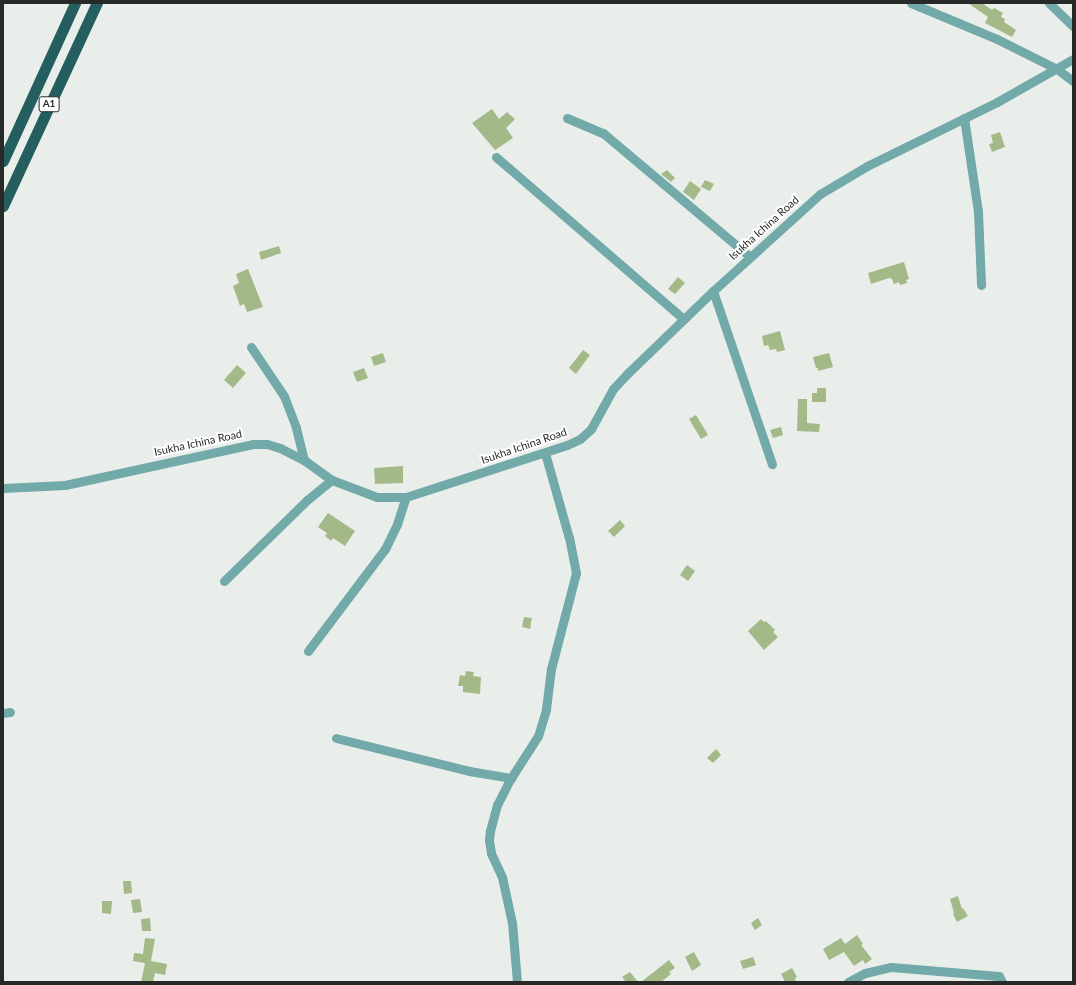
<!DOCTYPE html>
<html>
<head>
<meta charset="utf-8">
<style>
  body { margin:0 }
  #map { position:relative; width:1076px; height:985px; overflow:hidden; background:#e9eeeb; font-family:Lato,sans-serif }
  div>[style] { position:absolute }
  .building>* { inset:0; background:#a4b988 }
  .minor>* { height:9px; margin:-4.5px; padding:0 4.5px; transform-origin:4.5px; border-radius:4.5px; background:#72aaa9 }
  .trunk>* { height:11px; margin:-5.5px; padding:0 5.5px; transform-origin:5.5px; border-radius:5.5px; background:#245e5e }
  span { translate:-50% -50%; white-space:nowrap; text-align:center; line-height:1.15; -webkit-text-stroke:4px #fff; paint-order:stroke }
  .shield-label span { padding:1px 3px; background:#fff; border:1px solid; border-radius:3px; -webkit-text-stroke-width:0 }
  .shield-label { font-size:10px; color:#282a29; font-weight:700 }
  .street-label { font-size:11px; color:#282a29 }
  .frame { position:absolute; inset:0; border:4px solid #282a29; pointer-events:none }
</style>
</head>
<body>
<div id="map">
  <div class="building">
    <i style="clip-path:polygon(968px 3px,982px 3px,992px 10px,994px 8px,1003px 13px,1001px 17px,1005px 19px,1004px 22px,1016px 30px,1012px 37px,985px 23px,988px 17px)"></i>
    <i style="clip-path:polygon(492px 109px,499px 119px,507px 112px,515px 119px,506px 128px,513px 138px,495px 150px,472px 123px)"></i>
    <i style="clip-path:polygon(1000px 132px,1005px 147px,992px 152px,989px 144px,993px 143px,991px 135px)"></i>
    <i style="clip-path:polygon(667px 170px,675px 178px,671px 182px,661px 174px)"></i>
    <i style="clip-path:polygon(705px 180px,714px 184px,710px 191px,701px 187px)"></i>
    <i style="clip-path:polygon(690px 181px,701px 189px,694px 200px,683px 192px)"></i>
    <i style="clip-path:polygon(279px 246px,281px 253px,261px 260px,259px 252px)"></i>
    <i style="clip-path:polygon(904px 262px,909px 279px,906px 280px,907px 283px,900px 285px,899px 282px,894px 284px,892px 279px,889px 278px,871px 284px,868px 273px)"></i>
    <i style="clip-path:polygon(248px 269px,263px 307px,247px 312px,244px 304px,240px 306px,233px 286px,239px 283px,236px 274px)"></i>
    <i style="clip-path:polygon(678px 277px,685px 283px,675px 294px,668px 289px)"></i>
    <i style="clip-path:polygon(780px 331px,785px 350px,777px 352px,776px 349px,770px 350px,768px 345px,764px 346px,762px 336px)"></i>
    <i style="clip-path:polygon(583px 350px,590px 355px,576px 374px,569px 368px)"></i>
    <i style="clip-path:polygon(383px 353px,386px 362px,374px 366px,371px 357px)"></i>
    <i style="clip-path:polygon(829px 353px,833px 367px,818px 371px,818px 368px,816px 368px,813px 357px)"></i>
    <i style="clip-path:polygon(237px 365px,246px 373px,233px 388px,224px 380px)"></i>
    <i style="clip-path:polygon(364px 368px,368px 378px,357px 382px,353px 372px)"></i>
    <i style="clip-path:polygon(817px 388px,826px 388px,826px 402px,812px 402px,812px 393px,817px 393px)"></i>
    <i style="clip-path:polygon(798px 399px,807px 399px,807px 423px,820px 424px,819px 432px,797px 431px)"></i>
    <i style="clip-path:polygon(696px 415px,708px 435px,701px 439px,689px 419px)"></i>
    <i style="clip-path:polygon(781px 427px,783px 435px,773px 438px,770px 430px)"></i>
    <i style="clip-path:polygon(403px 466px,403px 483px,375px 484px,374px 468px)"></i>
    <i style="clip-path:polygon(328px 513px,355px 531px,345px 546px,333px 538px,331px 541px,325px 536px,327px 533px,318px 527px)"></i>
    <i style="clip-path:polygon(620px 520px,625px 526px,614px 537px,608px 531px)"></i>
    <i style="clip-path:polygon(687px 565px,695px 571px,688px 581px,680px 575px)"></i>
    <i style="clip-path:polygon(524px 617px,532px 618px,530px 629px,522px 627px)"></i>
    <i style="clip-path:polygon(761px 619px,764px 622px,766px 621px,775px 630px,773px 632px,778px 637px,764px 650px,748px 631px)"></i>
    <i style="clip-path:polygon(466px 671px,474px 672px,473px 676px,481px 677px,480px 694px,463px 692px,463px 686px,458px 686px,460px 675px,465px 676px)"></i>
    <i style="clip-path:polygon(716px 749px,721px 755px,713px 763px,707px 758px)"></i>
    <i style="clip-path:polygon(123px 881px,131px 881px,132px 893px,124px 894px)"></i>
    <i style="clip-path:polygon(958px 896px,962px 909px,963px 908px,968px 916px,957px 922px,953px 914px,954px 913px,950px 899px)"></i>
    <i style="clip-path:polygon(140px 899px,142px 912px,133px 913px,131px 900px)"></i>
    <i style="clip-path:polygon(102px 901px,112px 901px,111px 914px,102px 913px)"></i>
    <i style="clip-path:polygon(150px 918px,151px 931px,142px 931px,141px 919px)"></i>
    <i style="clip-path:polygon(758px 918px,762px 925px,755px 930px,751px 923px)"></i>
    <i style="clip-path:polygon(857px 935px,863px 944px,861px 945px,872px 959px,865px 964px,863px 960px,854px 966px,844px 952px,829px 960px,823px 949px,841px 938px,845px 944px)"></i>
    <i style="clip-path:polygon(145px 938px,155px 939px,151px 961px,167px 964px,165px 975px,155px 973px,153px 982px,141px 982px,145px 963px,133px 961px,134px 953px,143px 954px)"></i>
    <i style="clip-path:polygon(694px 952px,701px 965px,692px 971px,685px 957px)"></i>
    <i style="clip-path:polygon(753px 957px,756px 965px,743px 969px,740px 961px)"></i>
    <i style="clip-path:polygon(669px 960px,675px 968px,669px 972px,671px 974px,661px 982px,641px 982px)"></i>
    <i style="clip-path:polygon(792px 968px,797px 977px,795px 978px,796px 982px,785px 982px,781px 974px)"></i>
    <i style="clip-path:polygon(630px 972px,638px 982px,626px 982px,622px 977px)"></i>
  </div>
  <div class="minor">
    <i style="left:911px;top:3px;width:93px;rotate:22.7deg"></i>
    <i style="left:997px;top:39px;width:67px;rotate:26.6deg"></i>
    <i style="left:1057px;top:69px;width:20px;rotate:37deg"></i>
    <i style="left:1049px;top:3px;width:33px;rotate:44deg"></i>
    <i style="left:567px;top:118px;width:39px;rotate:23deg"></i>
    <i style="left:603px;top:133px;width:192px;rotate:40.1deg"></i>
    <i style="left:964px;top:118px;width:95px;rotate:81.5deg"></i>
    <i style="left:978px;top:212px;width:73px;rotate:87.6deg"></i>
    <i style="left:496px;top:157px;width:248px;rotate:40.8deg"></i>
    <i style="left:713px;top:291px;width:183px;rotate:71.2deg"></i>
    <i style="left:251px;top:347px;width:59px;rotate:56deg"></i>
    <i style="left:284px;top:396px;width:34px;rotate:69deg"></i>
    <i style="left:296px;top:428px;width:33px;rotate:76deg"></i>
    <i style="left:3px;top:488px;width:62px;rotate:-2.8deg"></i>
    <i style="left:65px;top:485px;width:192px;rotate:-12.3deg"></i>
    <i style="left:253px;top:444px;width:14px"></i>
    <i style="left:267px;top:444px;width:14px;rotate:17deg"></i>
    <i style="left:280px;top:448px;width:27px;rotate:27deg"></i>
    <i style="left:304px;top:460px;width:34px;rotate:36deg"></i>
    <i style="left:332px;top:480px;width:48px;rotate:20.7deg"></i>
    <i style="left:377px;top:497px;width:29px"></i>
    <i style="left:406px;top:497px;width:169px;rotate:-17.9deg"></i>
    <i style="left:567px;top:445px;width:14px;rotate:-25deg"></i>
    <i style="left:580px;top:439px;width:15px;rotate:-42deg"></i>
    <i style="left:591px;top:429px;width:46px;rotate:-61.2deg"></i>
    <i style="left:613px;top:389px;width:23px;rotate:-47deg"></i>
    <i style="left:629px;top:372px;width:117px;rotate:-44deg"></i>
    <i style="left:713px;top:291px;width:144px;rotate:-42.2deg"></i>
    <i style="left:820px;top:194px;width:55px;rotate:-30.8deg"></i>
    <i style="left:867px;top:166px;width:145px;rotate:-26.2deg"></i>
    <i style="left:997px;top:102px;width:87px;rotate:-29.5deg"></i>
    <i style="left:224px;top:581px;width:116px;rotate:-44.3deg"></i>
    <i style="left:307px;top:500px;width:32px;rotate:-39deg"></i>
    <i style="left:308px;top:651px;width:128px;rotate:-53deg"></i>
    <i style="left:385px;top:549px;width:28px;rotate:-64deg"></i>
    <i style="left:397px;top:524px;width:28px;rotate:-72deg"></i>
    <i style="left:3px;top:713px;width:7px;rotate:-8deg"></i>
    <i style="left:336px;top:738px;width:137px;rotate:13.9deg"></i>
    <i style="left:469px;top:771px;width:43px;rotate:9.5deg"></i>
    <i style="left:517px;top:982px;width:59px;rotate:-94.8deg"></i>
    <i style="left:512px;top:923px;width:47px;rotate:-102.3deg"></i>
    <i style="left:502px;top:877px;width:26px;rotate:-115deg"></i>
    <i style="left:491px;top:853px;width:13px;rotate:-99deg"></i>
    <i style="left:489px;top:840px;width:9px;rotate:-84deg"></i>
    <i style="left:490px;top:831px;width:27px;rotate:-75deg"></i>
    <i style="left:497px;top:805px;width:30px;rotate:-63deg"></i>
    <i style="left:511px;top:778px;width:50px;rotate:-57.3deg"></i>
    <i style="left:538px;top:736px;width:28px;rotate:-73deg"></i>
    <i style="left:546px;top:709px;width:40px;rotate:-82.9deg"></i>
    <i style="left:551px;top:669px;width:99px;rotate:-75.4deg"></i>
    <i style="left:576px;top:573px;width:36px;rotate:-101deg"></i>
    <i style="left:569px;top:538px;width:88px;rotate:-105.8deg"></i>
    <i style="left:848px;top:982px;width:19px;rotate:-28deg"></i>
    <i style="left:865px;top:973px;width:27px;rotate:-13deg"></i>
    <i style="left:891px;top:967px;width:108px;rotate:4.8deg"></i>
    <i style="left:999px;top:976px;width:7px;rotate:63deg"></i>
  </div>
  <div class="trunk">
    <i style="left:3px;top:161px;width:174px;rotate:-65.5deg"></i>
    <i style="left:3px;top:206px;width:224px;rotate:-65.2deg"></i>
  </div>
  <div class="shield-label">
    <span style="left:49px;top:104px">A1</span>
  </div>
  <div class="street-label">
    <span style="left:764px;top:228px;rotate:-42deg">Isukha Ichina Road</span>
    <span style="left:198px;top:443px;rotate:-12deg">Isukha Ichina Road</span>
    <span style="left:524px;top:446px;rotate:-19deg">Isukha Ichina Road</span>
  </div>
  <div class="frame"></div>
</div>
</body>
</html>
